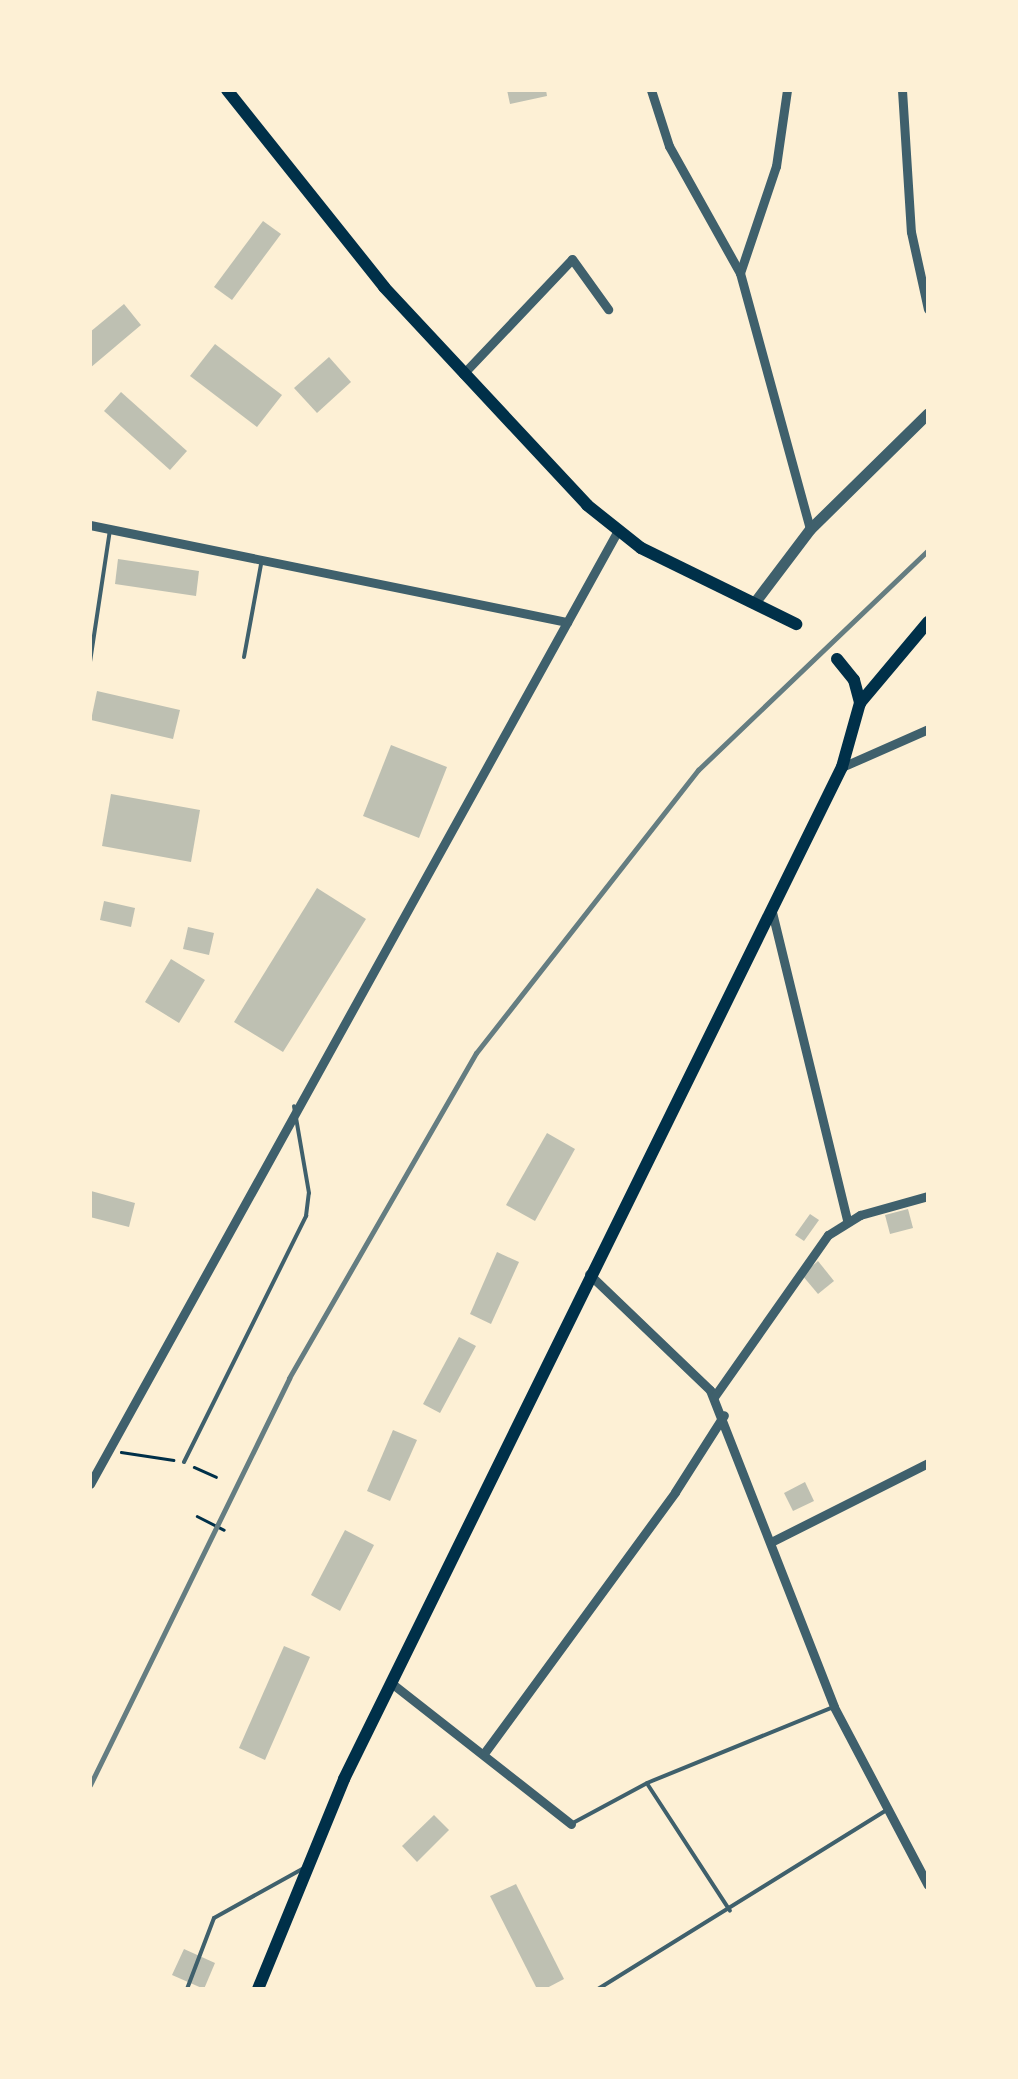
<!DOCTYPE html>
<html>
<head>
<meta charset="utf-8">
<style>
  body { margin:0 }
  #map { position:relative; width:1018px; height:2079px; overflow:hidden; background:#fdf0d5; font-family:"Open Sans",sans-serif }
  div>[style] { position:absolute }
  .building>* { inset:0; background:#bec0b2 }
  .path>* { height:2.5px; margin:-1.25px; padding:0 1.25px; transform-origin:1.25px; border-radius:1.25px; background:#003049 }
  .service>* { height:4px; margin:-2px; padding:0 2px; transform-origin:2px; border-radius:2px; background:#3f606c }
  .minor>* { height:9px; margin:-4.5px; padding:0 4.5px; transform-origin:4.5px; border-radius:4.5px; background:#3f606c }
  .tertiary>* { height:11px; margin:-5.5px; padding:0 5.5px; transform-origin:5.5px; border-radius:5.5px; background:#3f606c }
  .secondary>* { height:12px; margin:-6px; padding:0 6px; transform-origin:6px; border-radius:6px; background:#003049 }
  .rail>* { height:5px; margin:-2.5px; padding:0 2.5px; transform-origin:2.5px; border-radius:2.5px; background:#657d81 }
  span { translate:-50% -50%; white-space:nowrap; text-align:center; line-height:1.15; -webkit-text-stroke:8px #fdf0d5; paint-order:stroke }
  .frame { position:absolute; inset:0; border:92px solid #fdf0d5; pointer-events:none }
</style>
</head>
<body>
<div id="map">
  <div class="building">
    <i style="clip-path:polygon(507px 90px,546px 90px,547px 96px,510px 104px)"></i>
    <i style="clip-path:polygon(263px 221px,281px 234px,232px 300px,214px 287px)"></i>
    <i style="clip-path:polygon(124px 304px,141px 325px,90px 368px,90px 332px)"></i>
    <i style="clip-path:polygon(215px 344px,282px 395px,257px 427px,190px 376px)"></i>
    <i style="clip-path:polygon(329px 357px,351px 382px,317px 413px,294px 388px)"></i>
    <i style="clip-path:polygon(121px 392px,187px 451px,170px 470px,104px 411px)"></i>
    <i style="clip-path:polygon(118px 559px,199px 571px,196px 596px,115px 584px)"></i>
    <i style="clip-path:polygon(97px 691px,180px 710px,173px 739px,91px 720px)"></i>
    <i style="clip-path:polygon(391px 745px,447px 767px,419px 838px,363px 816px)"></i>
    <i style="clip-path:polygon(111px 794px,200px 810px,191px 862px,102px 846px)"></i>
    <i style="clip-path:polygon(317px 888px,366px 919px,283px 1052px,234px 1022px)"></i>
    <i style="clip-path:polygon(104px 901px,135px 908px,131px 927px,100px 920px)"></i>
    <i style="clip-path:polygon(188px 927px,214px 933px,209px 955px,183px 949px)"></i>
    <i style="clip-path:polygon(171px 959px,205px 980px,179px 1023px,145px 1002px)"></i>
    <i style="clip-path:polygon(547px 1133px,575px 1149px,535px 1221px,506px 1205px)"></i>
    <i style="clip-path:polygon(91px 1191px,135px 1203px,129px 1227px,90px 1217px)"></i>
    <i style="clip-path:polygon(908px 1209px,913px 1228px,890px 1234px,885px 1215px)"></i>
    <i style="clip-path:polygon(810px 1214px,819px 1220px,804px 1241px,795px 1235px)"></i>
    <i style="clip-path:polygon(497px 1252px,519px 1262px,491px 1324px,470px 1314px)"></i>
    <i style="clip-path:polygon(818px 1261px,834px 1281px,818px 1294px,802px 1275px)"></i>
    <i style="clip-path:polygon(459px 1337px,476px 1346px,440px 1413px,423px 1404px)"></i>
    <i style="clip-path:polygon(393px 1430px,417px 1440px,390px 1501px,367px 1491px)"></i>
    <i style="clip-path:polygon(805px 1482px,814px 1501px,793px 1511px,784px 1493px)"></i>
    <i style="clip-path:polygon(345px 1530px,374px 1545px,340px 1611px,311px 1595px)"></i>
    <i style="clip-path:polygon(284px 1646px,310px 1657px,265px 1760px,239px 1748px)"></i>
    <i style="clip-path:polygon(434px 1815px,449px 1830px,417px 1862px,402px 1846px)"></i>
    <i style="clip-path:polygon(516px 1884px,564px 1979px,545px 1989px,537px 1989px,490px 1896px)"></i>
    <i style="clip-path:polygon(184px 1949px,215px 1963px,204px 1989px,172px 1975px)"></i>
  </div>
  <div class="path">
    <i style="left:121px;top:1452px;width:53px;rotate:8.7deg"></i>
    <i style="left:194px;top:1467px;width:24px;rotate:24deg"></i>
    <i style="left:197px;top:1516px;width:30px;rotate:27deg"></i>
  </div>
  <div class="service">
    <i style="left:244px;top:657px;width:100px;rotate:-79.6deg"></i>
    <i style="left:90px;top:662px;width:134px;rotate:-81.4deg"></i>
    <i style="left:184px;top:1462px;width:275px;rotate:-63.6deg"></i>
    <i style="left:306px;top:1216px;width:23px;rotate:-83deg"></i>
    <i style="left:309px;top:1193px;width:88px;rotate:-99.8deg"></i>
    <i style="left:648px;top:1785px;width:150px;rotate:56.9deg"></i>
    <i style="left:571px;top:1824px;width:86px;rotate:-28.3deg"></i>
    <i style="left:647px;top:1783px;width:199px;rotate:-22.2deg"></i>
    <i style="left:187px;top:1989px;width:76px;rotate:-69.2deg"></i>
    <i style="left:214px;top:1918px;width:101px;rotate:-29.1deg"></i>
    <i style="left:598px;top:1989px;width:341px;rotate:-31.8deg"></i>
  </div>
  <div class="minor">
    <i style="left:651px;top:90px;width:59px;rotate:72.2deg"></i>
    <i style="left:669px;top:146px;width:145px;rotate:60.8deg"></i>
    <i style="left:787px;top:90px;width:77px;rotate:98.2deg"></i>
    <i style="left:776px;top:166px;width:113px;rotate:108.6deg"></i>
    <i style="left:740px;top:273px;width:265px;rotate:74.7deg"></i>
    <i style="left:902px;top:90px;width:142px;rotate:86.4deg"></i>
    <i style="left:911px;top:232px;width:79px;rotate:77.6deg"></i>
    <i style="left:463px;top:374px;width:158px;rotate:-46.5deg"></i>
    <i style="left:572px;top:259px;width:62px;rotate:54.2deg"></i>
    <i style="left:90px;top:525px;width:487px;rotate:11.5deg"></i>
    <i style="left:842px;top:767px;width:94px;rotate:-23.8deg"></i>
    <i style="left:772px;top:912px;width:317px;rotate:76.3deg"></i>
    <i style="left:589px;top:1274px;width:168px;rotate:43.8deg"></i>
    <i style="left:710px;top:1390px;width:340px;rotate:68.6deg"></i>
    <i style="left:834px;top:1707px;width:201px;rotate:62.2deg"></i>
    <i style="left:714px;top:1397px;width:198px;rotate:-54.9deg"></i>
    <i style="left:828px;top:1235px;width:38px;rotate:-32deg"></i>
    <i style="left:860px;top:1215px;width:71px;rotate:-15.6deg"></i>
    <i style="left:90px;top:1484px;width:1088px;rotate:-61.03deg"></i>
    <i style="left:773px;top:1541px;width:174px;rotate:-26.7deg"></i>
    <i style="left:390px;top:1682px;width:230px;rotate:38.1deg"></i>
    <i style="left:485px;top:1752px;width:322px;rotate:-53.8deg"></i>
    <i style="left:675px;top:1492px;width:91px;rotate:-57.5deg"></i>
  </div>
  <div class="tertiary">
    <i style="left:754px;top:603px;width:93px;rotate:-52.9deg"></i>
    <i style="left:810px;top:529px;width:165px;rotate:-44.5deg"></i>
  </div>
  <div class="secondary">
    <i style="left:227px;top:90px;width:252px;rotate:51.4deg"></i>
    <i style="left:384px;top:287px;width:298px;rotate:47deg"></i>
    <i style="left:587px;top:505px;width:69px;rotate:38.5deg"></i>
    <i style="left:641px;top:548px;width:173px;rotate:26.1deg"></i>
    <i style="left:837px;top:659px;width:27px;rotate:51deg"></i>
    <i style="left:854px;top:680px;width:24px;rotate:75deg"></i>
    <i style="left:258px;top:1989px;width:227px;rotate:-67.7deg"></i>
    <i style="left:344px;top:1779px;width:1128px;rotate:-63.8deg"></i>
    <i style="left:842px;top:767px;width:66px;rotate:-74.3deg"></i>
    <i style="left:860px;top:703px;width:106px;rotate:-50deg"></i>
  </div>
  <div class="rail">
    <i style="left:90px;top:1785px;width:453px;rotate:-63.9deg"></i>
    <i style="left:289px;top:1378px;width:375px;rotate:-60.1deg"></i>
    <i style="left:476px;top:1053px;width:360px;rotate:-51.9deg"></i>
    <i style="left:698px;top:770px;width:318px;rotate:-43.7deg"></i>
  </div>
  <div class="frame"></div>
</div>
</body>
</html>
